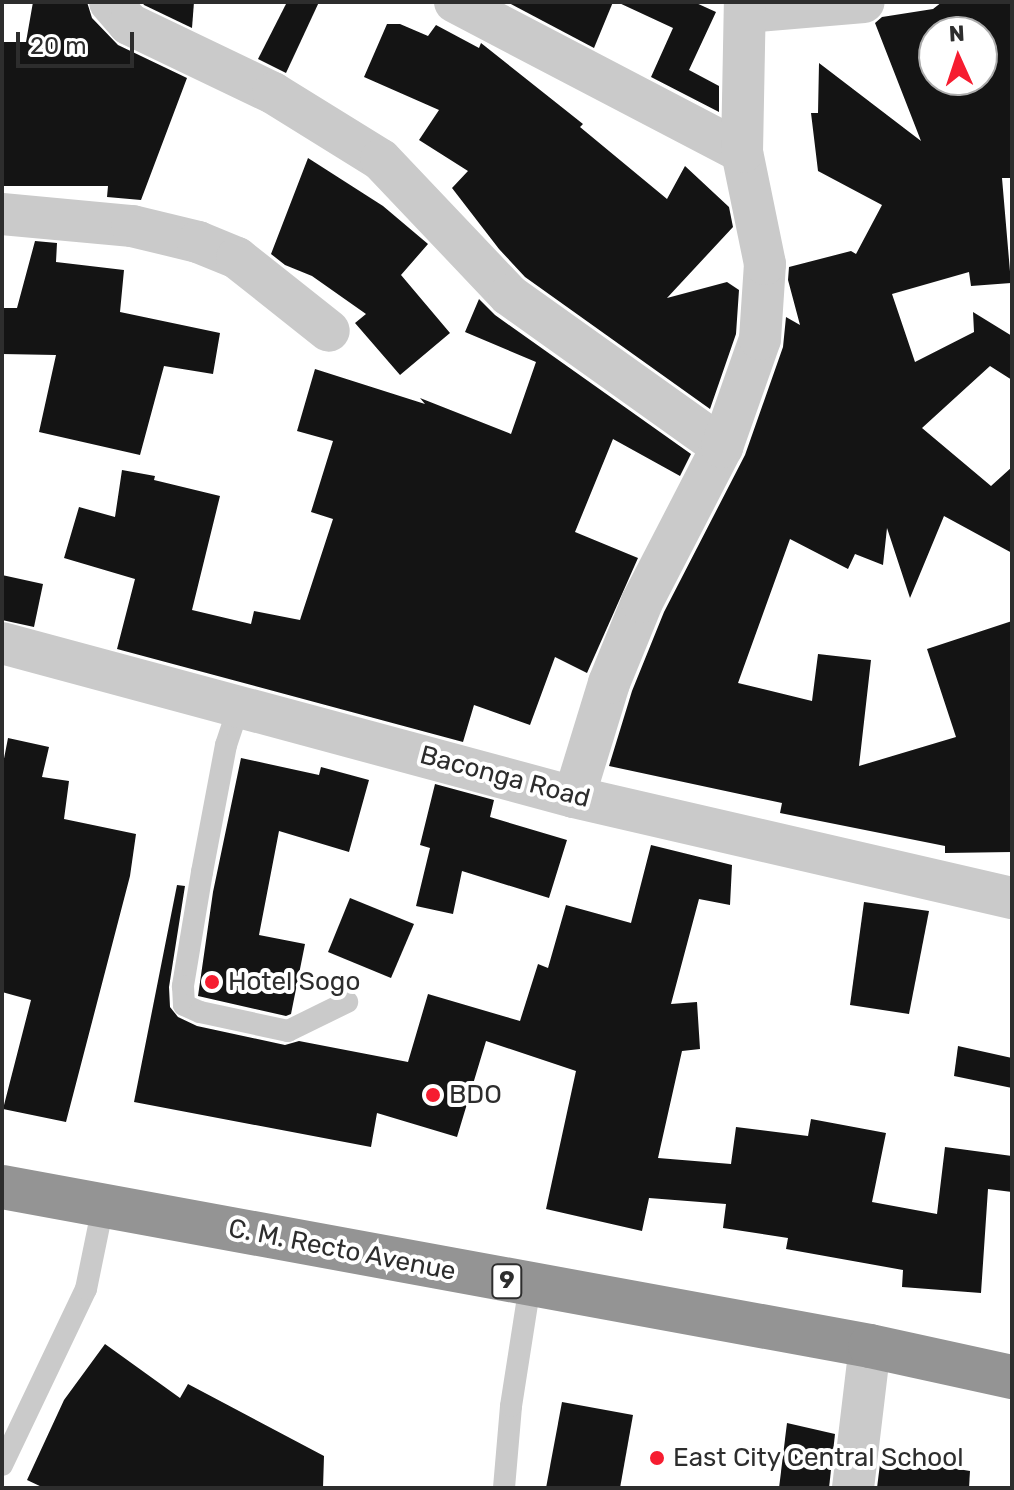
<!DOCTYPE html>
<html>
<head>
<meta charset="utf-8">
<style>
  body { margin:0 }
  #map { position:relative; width:1014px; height:1490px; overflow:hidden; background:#fff; font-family:Rubik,sans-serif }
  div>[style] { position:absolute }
  .building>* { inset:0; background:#141414 }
  .lane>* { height:22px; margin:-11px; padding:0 11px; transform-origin:11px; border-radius:11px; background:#cacaca }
  .street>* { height:42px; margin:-21px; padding:0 21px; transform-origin:21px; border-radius:21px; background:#cacaca }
  .highway>* { height:44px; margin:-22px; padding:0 22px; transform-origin:22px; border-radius:22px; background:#949494 }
  .dots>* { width:22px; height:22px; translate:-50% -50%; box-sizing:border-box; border:4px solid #fff; border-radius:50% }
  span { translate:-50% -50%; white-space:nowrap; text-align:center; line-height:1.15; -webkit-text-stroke:8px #fff; paint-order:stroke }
  .shield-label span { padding:2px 6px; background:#fff; border:2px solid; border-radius:6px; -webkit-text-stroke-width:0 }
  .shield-label { font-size:24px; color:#2d2d2d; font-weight:700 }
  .street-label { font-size:26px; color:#2d2d2d }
  .poi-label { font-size:26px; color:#2d2d2d }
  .left { translate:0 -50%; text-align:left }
  .frame { position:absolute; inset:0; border:4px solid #2d2d2d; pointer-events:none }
  .north { position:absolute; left:918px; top:16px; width:80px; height:80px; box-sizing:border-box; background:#fff; border:2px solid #ababab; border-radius:50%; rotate:357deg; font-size:22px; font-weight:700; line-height:32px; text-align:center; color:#2d2d2d }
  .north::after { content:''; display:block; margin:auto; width:28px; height:36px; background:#f61d30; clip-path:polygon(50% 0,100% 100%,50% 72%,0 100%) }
  .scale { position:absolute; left:16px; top:32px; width:118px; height:36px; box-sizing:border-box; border:4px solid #2d2d2d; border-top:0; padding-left:10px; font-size:24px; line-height:28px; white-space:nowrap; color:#2d2d2d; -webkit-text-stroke:6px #fff; paint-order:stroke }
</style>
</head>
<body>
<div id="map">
  <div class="building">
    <i style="clip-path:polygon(33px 2px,87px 2px,92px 18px,118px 45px,187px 78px,141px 200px,107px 197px,108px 186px,2px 186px,2px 42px,26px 42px)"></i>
    <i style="clip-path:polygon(142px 2px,194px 2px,192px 28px,144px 5px)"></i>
    <i style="clip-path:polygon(287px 2px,319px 2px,286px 73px,258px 59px)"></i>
    <i style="clip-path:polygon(507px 2px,613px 2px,594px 48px)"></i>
    <i style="clip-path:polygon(617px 2px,694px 2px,716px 12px,689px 70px,719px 86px,719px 112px,651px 77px,673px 28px)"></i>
    <i style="clip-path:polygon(evenodd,942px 2px,1012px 2px,1012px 178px,1002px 178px,1011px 283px,971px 286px,969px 272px,892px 294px,915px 362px,974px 332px,973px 312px,1012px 336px,1012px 380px,990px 366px,922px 428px,991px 486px,1012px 467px,1012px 553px,944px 516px,910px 598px,887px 528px,883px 565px,855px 554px,848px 569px,790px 539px,738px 683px,812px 701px,818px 654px,871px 660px,859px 766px,956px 737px,927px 649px,1012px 621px,1012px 852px,945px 853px,945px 846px,780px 813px,782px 803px,609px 766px,632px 691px,664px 612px,745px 455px,783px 347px,786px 317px,800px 325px,788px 280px,789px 267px,851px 251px,856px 254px,882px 205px,818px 171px,811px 113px,818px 113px,819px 63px,921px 141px,875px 23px,882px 17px,933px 9px,942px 2px,934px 32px,982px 32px,982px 80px,934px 80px,934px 32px)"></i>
    <i style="clip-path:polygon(387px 24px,400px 24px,428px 36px,436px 25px,479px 48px,481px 43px,583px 124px,580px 127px,667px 199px,685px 166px,729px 207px,733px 227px,667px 298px,727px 282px,739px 290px,736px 334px,710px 409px,525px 277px,499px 249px,452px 188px,468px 171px,419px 140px,439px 110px,364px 77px)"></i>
    <i style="clip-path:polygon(308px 158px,383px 206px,428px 244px,401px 275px,450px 333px,400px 375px,355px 323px,366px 314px,312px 276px,285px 265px,271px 254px)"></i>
    <i style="clip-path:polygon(35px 241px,57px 243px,56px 262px,124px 270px,120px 312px,220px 333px,213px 374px,164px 366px,140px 455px,39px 432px,56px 355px,2px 354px,2px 308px,17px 308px)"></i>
    <i style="clip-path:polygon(479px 299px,495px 315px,691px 454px,680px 476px,613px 439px,575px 532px,638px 558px,587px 673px,555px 657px,530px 725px,474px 705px,463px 742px,117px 649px,135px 579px,64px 558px,79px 507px,115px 517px,122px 470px,155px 476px,154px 480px,220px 496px,192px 610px,251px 624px,254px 611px,300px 620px,333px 519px,311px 512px,333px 441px,297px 431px,315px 369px,425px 404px,420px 398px,511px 434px,536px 362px,465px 332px)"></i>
    <i style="clip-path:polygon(2px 575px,43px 584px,34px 627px,2px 620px)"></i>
    <i style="clip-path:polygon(8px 738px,49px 747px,42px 777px,69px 781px,64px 819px,136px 834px,130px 876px,66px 1122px,3px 1109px,31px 1000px,2px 992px,2px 769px)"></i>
    <i style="clip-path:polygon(241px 758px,319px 775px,321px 767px,369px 780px,349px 852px,279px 831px,259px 935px,305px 944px,291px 1014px,286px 1016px,198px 996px,213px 892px)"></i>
    <i style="clip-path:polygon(435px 784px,494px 800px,490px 817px,567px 840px,549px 898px,462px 871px,453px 914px,416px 906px,430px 848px,420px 845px)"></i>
    <i style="clip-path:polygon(651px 845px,732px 865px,730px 905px,699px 899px,671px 1004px,697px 1002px,700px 1049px,682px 1051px,658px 1158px,731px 1164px,736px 1127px,808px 1136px,811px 1119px,886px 1133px,872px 1202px,937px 1214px,945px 1147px,1012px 1156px,1012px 1192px,988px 1189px,981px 1293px,902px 1287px,903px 1270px,786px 1249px,788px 1238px,723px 1228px,726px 1204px,649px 1198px,642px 1231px,546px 1209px,576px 1071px,486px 1041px,457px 1137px,377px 1113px,371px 1147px,134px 1102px,177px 885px,185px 886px,169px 987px,170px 1007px,178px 1017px,197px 1026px,285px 1045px,299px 1041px,408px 1062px,428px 994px,520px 1021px,538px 964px,548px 968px,566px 905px,631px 923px)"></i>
    <i style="clip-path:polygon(350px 898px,414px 924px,391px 978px,328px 952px)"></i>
    <i style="clip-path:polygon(864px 902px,929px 911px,909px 1014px,850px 1005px)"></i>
    <i style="clip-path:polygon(958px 1046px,1012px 1058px,1012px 1088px,954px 1076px)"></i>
    <i style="clip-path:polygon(105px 1344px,180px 1398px,188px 1384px,324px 1456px,323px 1488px,44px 1488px,27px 1480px,64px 1400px)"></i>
    <i style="clip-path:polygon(562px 1402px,633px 1415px,620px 1488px,546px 1488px)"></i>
    <i style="clip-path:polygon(787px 1423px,835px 1434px,829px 1488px,779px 1488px)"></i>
    <i style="clip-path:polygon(881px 1456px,970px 1471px,969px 1488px,877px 1488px)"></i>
  </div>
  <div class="lane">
    <i style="left:239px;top:706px;width:41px;rotate:108.4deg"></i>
    <i style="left:226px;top:745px;width:129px;rotate:100.7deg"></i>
    <i style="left:202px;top:872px;width:116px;rotate:99.5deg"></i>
    <i style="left:183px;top:986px;width:19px;rotate:87deg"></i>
    <i style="left:184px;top:1005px;width:17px;rotate:24deg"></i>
    <i style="left:200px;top:1012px;width:90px;rotate:12.2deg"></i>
    <i style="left:288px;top:1031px;width:66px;rotate:-26.2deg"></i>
    <i style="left:2px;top:1465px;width:195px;rotate:-64.5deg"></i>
    <i style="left:86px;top:1289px;width:85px;rotate:-78.4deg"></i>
    <i style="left:504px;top:1488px;width:82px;rotate:-85.1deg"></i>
    <i style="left:511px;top:1406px;width:122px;rotate:-81.1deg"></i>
  </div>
  <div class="street">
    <i style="left:110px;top:2px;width:29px;rotate:49deg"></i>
    <i style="left:129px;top:24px;width:160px;rotate:25.6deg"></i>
    <i style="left:273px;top:93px;width:127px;rotate:31.8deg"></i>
    <i style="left:381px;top:160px;width:186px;rotate:46.5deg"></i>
    <i style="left:509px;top:295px;width:262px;rotate:35.5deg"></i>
    <i style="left:455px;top:2px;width:324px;rotate:27.6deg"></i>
    <i style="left:745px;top:12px;width:119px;rotate:-4.8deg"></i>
    <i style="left:2px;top:214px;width:131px;rotate:5.3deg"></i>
    <i style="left:132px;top:226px;width:68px;rotate:13.6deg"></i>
    <i style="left:198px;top:242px;width:42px;rotate:22.3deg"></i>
    <i style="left:237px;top:258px;width:117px;rotate:38.4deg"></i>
    <i style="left:2px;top:643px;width:592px;rotate:15.07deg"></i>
    <i style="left:574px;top:797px;width:449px;rotate:13deg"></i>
    <i style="left:574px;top:797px;width:119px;rotate:-72.9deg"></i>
    <i style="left:609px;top:683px;width:87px;rotate:-67.8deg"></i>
    <i style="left:642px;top:602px;width:174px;rotate:-62.7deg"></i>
    <i style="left:722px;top:447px;width:114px;rotate:-70.6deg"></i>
    <i style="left:760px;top:339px;width:75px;rotate:-86.2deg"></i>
    <i style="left:765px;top:264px;width:114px;rotate:-101.6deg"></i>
    <i style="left:742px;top:152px;width:150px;rotate:-88.9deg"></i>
    <i style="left:853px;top:1488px;width:143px;rotate:-83.2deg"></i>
  </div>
  <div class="highway">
    <i style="left:2px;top:1187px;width:882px;rotate:10.38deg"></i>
    <i style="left:870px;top:1346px;width:145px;rotate:12.3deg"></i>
  </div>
  <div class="dots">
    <i style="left:212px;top:982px;background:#f61d30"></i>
    <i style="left:433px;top:1095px;background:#f61d30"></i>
    <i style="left:657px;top:1458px;background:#f61d30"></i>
  </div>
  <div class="shield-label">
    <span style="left:507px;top:1281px">9</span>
  </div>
  <div class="street-label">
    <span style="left:505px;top:777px;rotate:15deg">Baconga Road</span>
    <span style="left:342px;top:1250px;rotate:11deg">C. M. Recto Avenue</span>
  </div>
  <div class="poi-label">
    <span class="left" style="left:228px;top:982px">Hotel Sogo</span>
    <span class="left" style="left:449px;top:1095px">BDO</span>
    <span class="left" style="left:673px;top:1458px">East City Central School</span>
  </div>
  <div class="frame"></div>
  <div class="north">N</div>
  <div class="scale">20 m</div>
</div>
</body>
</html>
